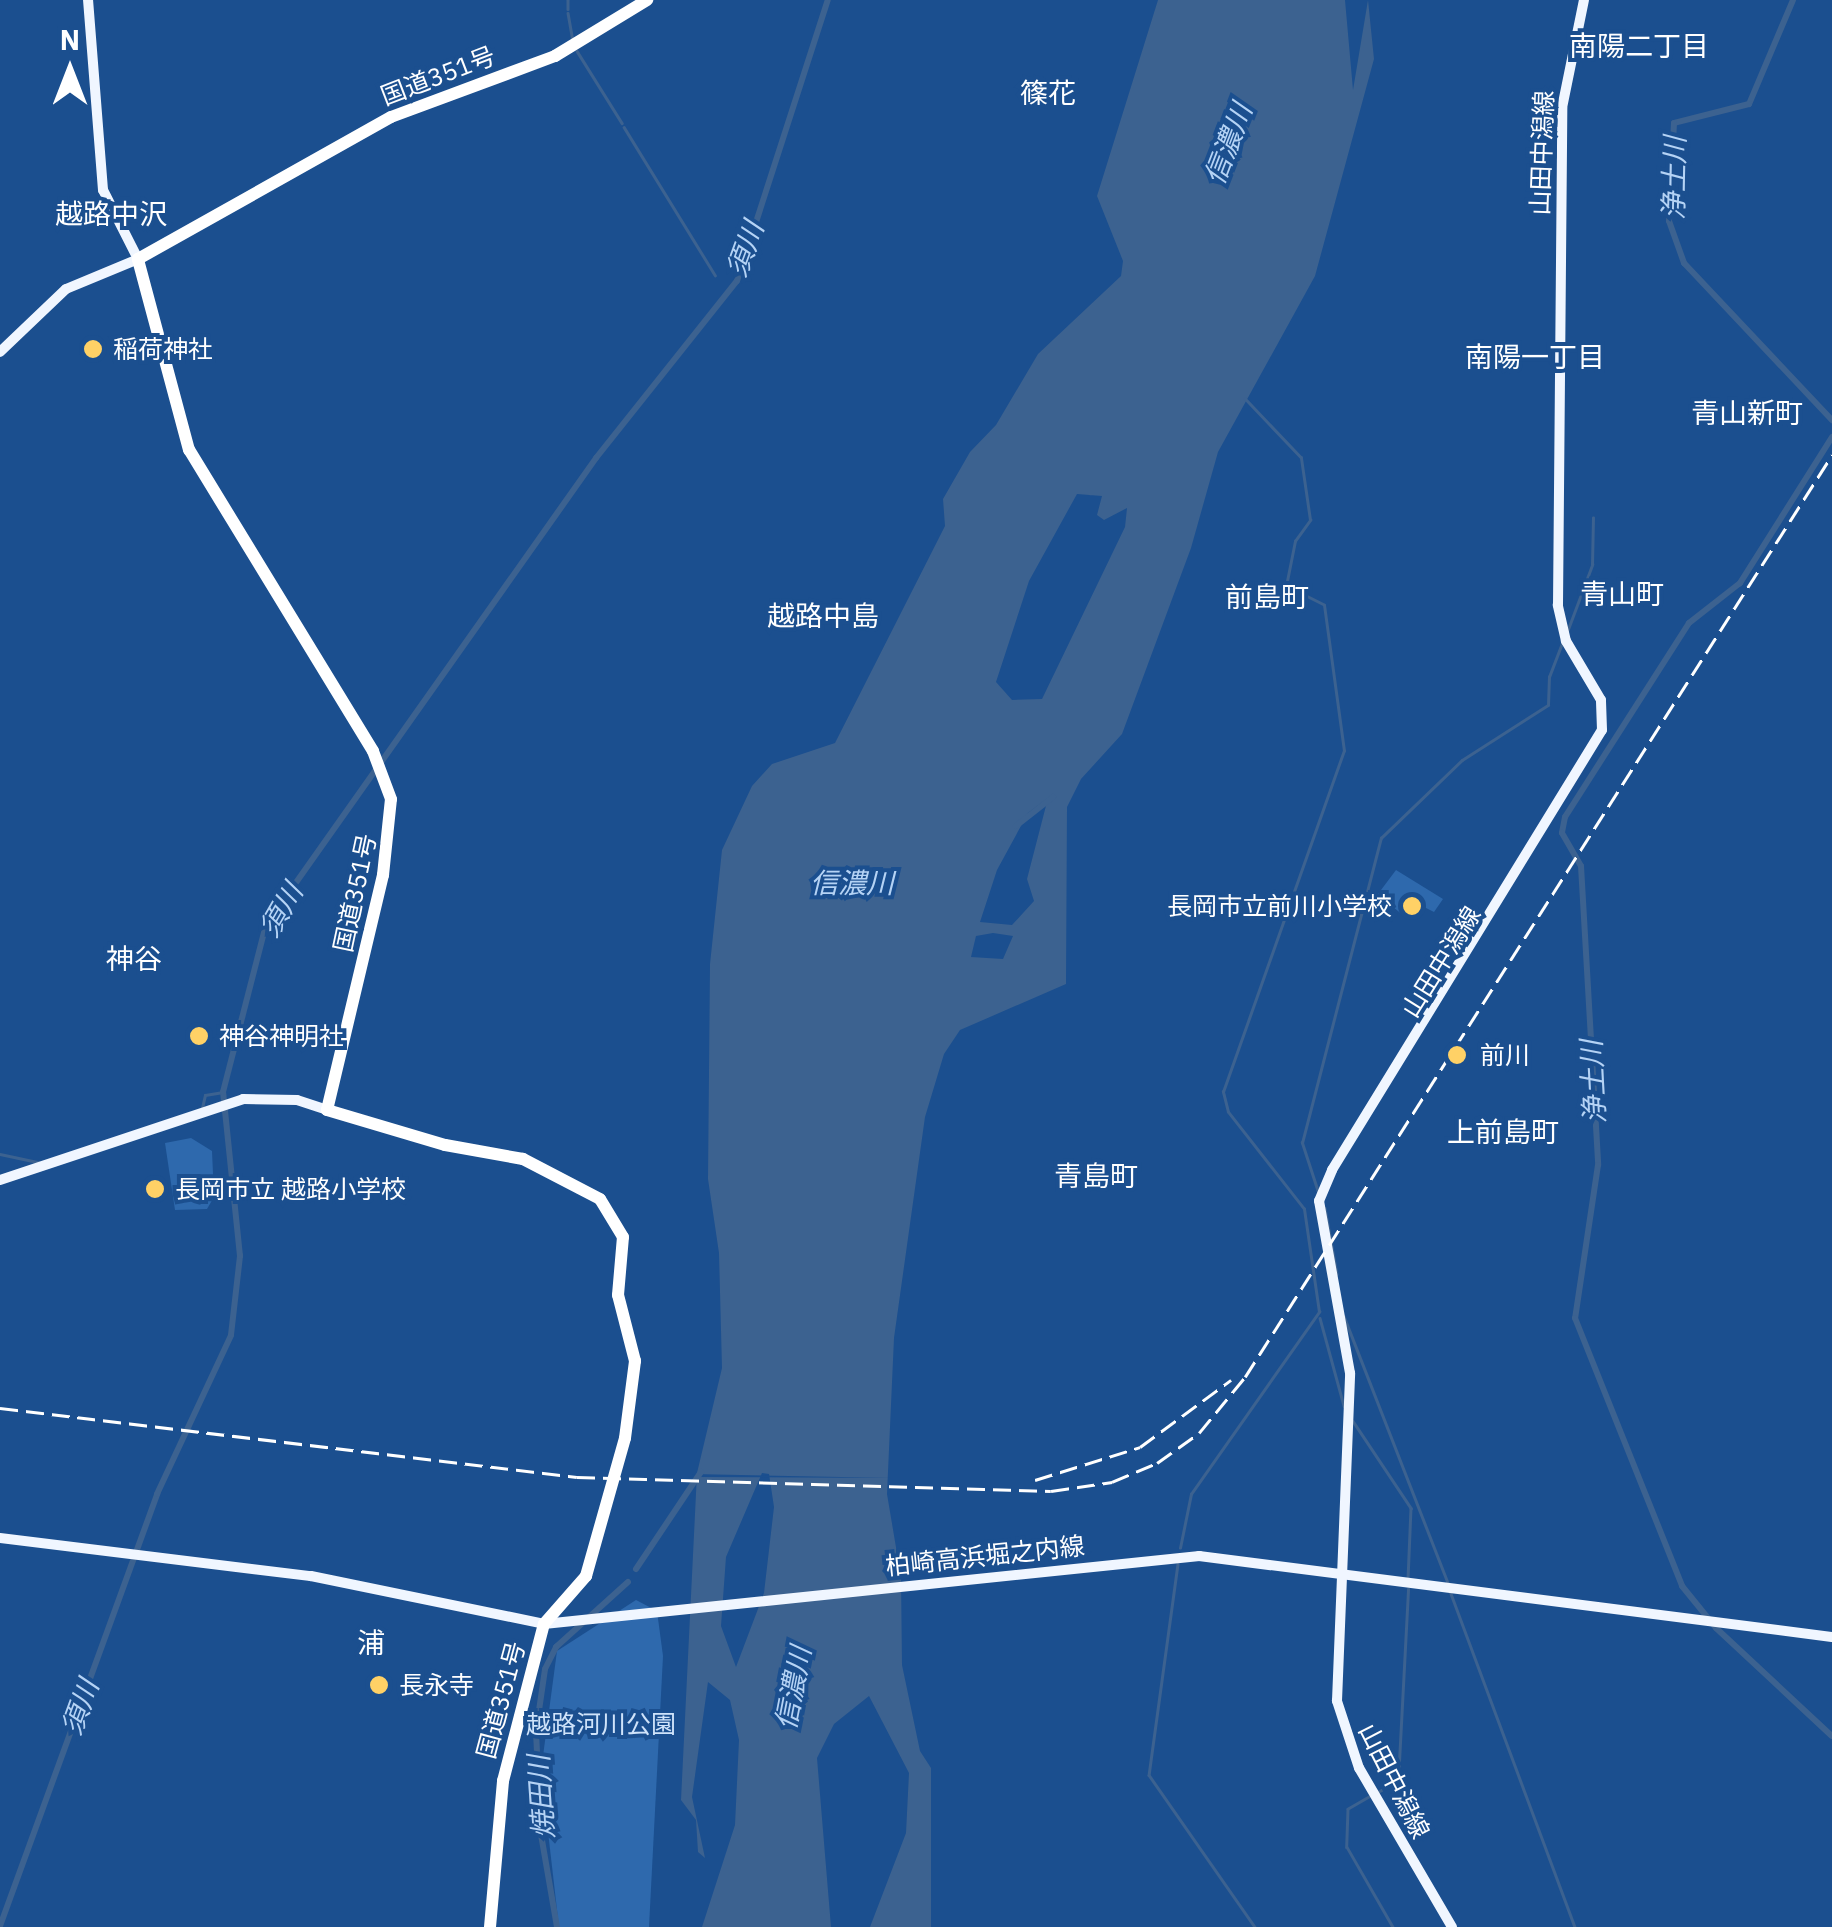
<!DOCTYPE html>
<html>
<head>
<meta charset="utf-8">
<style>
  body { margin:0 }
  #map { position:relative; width:1832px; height:1927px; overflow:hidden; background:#1b4f8f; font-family:"IBM Plex Sans","Noto Sans JP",sans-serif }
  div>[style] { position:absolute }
  .green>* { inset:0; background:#2e69ad }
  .water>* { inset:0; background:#3c6290 }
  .pier>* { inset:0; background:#1b4f8f }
  .stream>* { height:2.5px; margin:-1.25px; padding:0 1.25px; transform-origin:1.25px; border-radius:1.25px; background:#3c6290 }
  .river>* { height:6px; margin:-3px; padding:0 3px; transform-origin:3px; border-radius:3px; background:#3c6290 }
  .major>* { height:10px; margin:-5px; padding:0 5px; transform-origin:5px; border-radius:5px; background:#f0f6ff }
  .highway>* { height:12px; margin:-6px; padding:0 6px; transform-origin:6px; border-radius:6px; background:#fff }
  .rail>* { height:2.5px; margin-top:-1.25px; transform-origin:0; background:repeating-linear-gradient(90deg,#fff 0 18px,transparent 0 26px) }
  .dots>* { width:28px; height:28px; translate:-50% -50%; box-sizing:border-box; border:5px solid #1b4f8f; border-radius:50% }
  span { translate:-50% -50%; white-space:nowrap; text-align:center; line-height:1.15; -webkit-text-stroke:8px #1b4f8f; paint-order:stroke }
  .street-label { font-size:25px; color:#fff }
  .poi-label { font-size:25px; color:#fff }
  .left { translate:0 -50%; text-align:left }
  .right { translate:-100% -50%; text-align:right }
  .park-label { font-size:25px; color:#cfe3fa }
  .neighbourhood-label { font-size:28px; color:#fff }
  .water-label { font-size:28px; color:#b5d3f5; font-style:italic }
  .north { position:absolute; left:20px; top:20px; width:100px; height:100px; -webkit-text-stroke:8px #1b4f8f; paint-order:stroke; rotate:0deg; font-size:28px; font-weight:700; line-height:40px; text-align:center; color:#fff }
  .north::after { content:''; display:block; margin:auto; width:35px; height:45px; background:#fff; clip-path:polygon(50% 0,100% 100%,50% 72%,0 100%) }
</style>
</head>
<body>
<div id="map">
  <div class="green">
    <i style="clip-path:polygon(1396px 870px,1443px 899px,1434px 912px,1422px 906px,1405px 917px,1378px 894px)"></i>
    <i style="clip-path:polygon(191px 1138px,212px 1151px,214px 1197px,207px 1209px,175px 1210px,165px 1143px)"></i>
    <i style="clip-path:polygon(636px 1600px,657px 1611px,663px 1656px,649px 1927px,559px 1927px,541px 1771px,557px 1651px)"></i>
  </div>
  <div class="water">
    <i style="clip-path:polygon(evenodd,1158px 0,1345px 0,1353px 90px,1368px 0,1374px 59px,1315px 276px,1218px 452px,1191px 548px,1122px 734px,1081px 779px,1067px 807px,1066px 984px,960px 1030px,944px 1054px,925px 1117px,894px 1338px,887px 1494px,901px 1577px,902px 1665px,920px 1751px,931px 1768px,931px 1927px,870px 1927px,906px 1833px,909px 1773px,869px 1696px,834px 1724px,817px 1758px,831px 1927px,702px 1927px,735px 1825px,739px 1740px,730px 1700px,708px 1682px,692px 1797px,705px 1858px,698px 1852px,696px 1820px,681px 1800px,697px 1473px,722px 1368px,719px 1253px,708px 1179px,710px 964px,722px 850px,752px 786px,772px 764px,835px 743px,945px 526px,943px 499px,970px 452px,996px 425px,1038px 354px,1121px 276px,1123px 261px,1097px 196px,1158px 0,1077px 494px,1102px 496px,1097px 515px,1104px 520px,1127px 508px,1125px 527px,1042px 699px,1012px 700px,996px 682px,1029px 581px,1077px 494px,1158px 0,1048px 798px,1027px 879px,1034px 901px,1012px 925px,980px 922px,997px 870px,1028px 813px,1048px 798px,1158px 0,993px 933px,1013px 936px,1003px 959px,971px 957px,976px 936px,993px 933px,1158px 0,762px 1473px,769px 1474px,774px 1507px,764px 1593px,736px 1667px,721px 1626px,726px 1557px,762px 1473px)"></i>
  </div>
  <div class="pier">
    <i style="clip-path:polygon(692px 1474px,893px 1478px,692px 1477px)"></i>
  </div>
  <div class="stream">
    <i style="left:568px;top:0;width:9px;rotate:90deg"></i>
    <i style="left:568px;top:13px;width:28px;rotate:80deg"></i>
    <i style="left:577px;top:51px;width:85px;rotate:58deg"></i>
    <i style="left:624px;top:127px;width:174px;rotate:58.4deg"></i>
    <i style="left:1567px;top:632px;width:72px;rotate:-69.5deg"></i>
    <i style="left:1592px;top:565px;width:47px;rotate:-88.8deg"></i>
    <i style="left:202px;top:1108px;width:13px;rotate:-77deg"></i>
    <i style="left:205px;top:1095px;width:18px;rotate:-9deg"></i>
    <i style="left:0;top:1154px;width:39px;rotate:12deg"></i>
    <i style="left:1318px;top:1192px;width:52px;rotate:-108.1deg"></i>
    <i style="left:1302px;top:1143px;width:315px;rotate:-75.5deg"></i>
    <i style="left:1381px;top:838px;width:112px;rotate:-43.9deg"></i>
    <i style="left:1462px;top:760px;width:102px;rotate:-32.6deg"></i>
    <i style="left:1548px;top:705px;width:28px;rotate:-88deg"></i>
    <i style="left:1549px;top:677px;width:36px;rotate:-69deg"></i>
    <i style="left:1325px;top:1208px;width:67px;rotate:79.7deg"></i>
    <i style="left:1344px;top:1316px;width:287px;rotate:68.7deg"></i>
    <i style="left:1320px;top:1318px;width:91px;rotate:74.7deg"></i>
    <i style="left:1353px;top:1421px;width:105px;rotate:56.3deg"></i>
    <i style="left:1411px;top:1508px;width:73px;rotate:92.4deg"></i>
    <i style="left:1180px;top:1548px;width:55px;rotate:-78.5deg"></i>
    <i style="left:1191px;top:1494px;width:223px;rotate:-54.9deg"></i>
    <i style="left:1319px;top:1312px;width:104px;rotate:-98.3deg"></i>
    <i style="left:1304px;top:1209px;width:123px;rotate:-128.1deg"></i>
    <i style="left:1228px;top:1112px;width:21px;rotate:-104deg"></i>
    <i style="left:1223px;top:1092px;width:362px;rotate:-70.5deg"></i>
    <i style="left:1344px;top:751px;width:147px;rotate:-97.8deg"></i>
    <i style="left:1324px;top:605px;width:42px;rotate:-153.4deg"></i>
    <i style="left:1286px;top:586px;width:46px;rotate:-78.7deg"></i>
    <i style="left:1295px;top:541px;width:26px;rotate:-54deg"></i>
    <i style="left:1310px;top:520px;width:63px;rotate:-98.3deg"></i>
    <i style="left:1301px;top:458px;width:81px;rotate:-133.5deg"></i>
    <i style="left:1178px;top:1564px;width:213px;rotate:97.8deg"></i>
    <i style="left:1149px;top:1775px;width:185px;rotate:55.1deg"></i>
    <i style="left:1450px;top:1591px;width:358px;rotate:69.6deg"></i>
    <i style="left:1376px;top:1793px;width:25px;rotate:-29deg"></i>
    <i style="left:1398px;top:1781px;width:192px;rotate:-87deg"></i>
    <i style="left:1369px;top:1797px;width:24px;rotate:150deg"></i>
    <i style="left:1348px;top:1809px;width:38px;rotate:92deg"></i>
    <i style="left:1347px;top:1847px;width:92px;rotate:60.1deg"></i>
  </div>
  <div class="river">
    <i style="left:1793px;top:0;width:113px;rotate:112.9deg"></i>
    <i style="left:1749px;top:104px;width:77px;rotate:165.8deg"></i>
    <i style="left:1674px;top:123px;width:98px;rotate:92.9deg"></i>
    <i style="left:1669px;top:221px;width:45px;rotate:70.3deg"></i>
    <i style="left:1684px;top:263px;width:216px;rotate:46.7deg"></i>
    <i style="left:1832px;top:437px;width:173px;rotate:122.2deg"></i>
    <i style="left:1740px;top:583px;width:65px;rotate:141.9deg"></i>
    <i style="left:1689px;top:623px;width:230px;rotate:122.6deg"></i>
    <i style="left:1565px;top:817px;width:16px;rotate:101deg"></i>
    <i style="left:1562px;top:833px;width:38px;rotate:60deg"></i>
    <i style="left:1581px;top:866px;width:299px;rotate:86.7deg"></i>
    <i style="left:1598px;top:1165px;width:155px;rotate:98.5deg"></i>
    <i style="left:1575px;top:1318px;width:289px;rotate:68.2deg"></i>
    <i style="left:1682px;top:1586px;width:54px;rotate:51deg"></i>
    <i style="left:1716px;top:1628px;width:158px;rotate:43deg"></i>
    <i style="left:1016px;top:826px;width:47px;rotate:-38.1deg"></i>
    <i style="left:636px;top:1569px;width:117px;rotate:-56.2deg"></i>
    <i style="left:0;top:1926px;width:460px;rotate:-70deg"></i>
    <i style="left:157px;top:1494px;width:175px;rotate:-65deg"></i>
    <i style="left:231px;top:1335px;width:80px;rotate:-83.5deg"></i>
    <i style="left:240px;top:1256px;width:165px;rotate:-95.9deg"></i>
    <i style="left:223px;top:1092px;width:172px;rotate:-75.6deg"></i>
    <i style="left:266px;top:925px;width:572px;rotate:-54.75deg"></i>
    <i style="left:596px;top:458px;width:226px;rotate:-51.5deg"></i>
    <i style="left:737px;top:281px;width:295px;rotate:-72.1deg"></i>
    <i style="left:557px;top:1927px;width:94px;rotate:-99.8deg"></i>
    <i style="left:541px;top:1834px;width:103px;rotate:-92.8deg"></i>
    <i style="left:536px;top:1731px;width:63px;rotate:-81.7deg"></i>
    <i style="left:545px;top:1669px;width:25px;rotate:-63deg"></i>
    <i style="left:556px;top:1647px;width:97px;rotate:-42.1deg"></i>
  </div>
  <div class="major">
    <i style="left:0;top:352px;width:91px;rotate:-43.7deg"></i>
    <i style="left:66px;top:289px;width:78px;rotate:-22.6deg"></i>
    <i style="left:138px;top:259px;width:77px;rotate:-116.9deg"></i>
    <i style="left:103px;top:190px;width:191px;rotate:-94.5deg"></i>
    <i style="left:0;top:1180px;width:256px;rotate:-18.4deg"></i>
    <i style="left:243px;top:1099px;width:54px;rotate:1.1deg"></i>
    <i style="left:297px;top:1100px;width:32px;rotate:18deg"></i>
    <i style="left:0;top:1538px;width:313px;rotate:7deg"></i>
    <i style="left:311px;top:1576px;width:238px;rotate:11.6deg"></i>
    <i style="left:544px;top:1624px;width:659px;rotate:-5.93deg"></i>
    <i style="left:1199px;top:1556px;width:638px;rotate:7.29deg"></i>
    <i style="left:1452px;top:1927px;width:184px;rotate:-120.3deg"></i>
    <i style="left:1359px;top:1768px;width:71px;rotate:-108.2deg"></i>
    <i style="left:1337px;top:1701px;width:328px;rotate:-87.7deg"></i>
    <i style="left:1350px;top:1373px;width:175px;rotate:-100.2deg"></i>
    <i style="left:1319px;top:1201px;width:34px;rotate:-67deg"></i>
    <i style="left:1332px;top:1170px;width:516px;rotate:-58.47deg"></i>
    <i style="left:1602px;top:730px;width:30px;rotate:-92deg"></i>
    <i style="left:1601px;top:700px;width:69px;rotate:-120.7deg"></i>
    <i style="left:1566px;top:641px;width:37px;rotate:-103deg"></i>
    <i style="left:1558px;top:605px;width:497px;rotate:-89.5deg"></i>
    <i style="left:1562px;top:108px;width:110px;rotate:-78.5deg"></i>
  </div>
  <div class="highway">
    <i style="left:490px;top:1927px;width:147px;rotate:-84.9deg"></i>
    <i style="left:503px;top:1781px;width:162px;rotate:-75.4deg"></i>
    <i style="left:544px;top:1624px;width:64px;rotate:-48.8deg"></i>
    <i style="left:586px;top:1576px;width:143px;rotate:-74.2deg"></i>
    <i style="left:625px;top:1438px;width:78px;rotate:-82.6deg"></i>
    <i style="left:635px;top:1361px;width:68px;rotate:-104.4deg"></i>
    <i style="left:618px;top:1295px;width:58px;rotate:-85.1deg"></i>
    <i style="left:623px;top:1237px;width:44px;rotate:-121.2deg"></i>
    <i style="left:600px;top:1199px;width:87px;rotate:-152.5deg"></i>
    <i style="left:523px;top:1159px;width:79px;rotate:-169.8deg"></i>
    <i style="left:445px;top:1145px;width:123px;rotate:-163.5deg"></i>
    <i style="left:327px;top:1110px;width:242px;rotate:-76.6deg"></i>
    <i style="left:383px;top:875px;width:76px;rotate:-84deg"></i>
    <i style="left:391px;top:799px;width:51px;rotate:-110.6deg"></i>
    <i style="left:373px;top:751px;width:353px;rotate:-121.4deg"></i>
    <i style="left:189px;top:450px;width:198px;rotate:-105deg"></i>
    <i style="left:138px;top:259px;width:290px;rotate:-29.3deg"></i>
    <i style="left:391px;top:117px;width:175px;rotate:-20.4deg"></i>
    <i style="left:555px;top:56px;width:108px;rotate:-31.3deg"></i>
  </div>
  <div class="rail">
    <i style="left:0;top:1408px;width:581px;rotate:6.82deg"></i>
    <i style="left:577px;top:1477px;width:474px;rotate:1.7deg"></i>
    <i style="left:1051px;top:1491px;width:62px;rotate:-8.4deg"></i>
    <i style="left:1112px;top:1482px;width:49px;rotate:-22.9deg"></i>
    <i style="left:1157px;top:1463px;width:52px;rotate:-35.5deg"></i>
    <i style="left:1199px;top:1433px;width:72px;rotate:-50.6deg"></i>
    <i style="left:1245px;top:1377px;width:1093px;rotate:-57.52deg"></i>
    <i style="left:1035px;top:1480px;width:110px;rotate:-17.4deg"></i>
    <i style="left:1140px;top:1447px;width:113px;rotate:-36.4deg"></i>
  </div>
  <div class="dots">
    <i style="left:93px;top:349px;background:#ffd166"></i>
    <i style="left:1412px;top:906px;background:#ffd166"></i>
    <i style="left:199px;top:1036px;background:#ffd166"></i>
    <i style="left:1457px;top:1055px;background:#ffd166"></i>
    <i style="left:155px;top:1189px;background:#ffd166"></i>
    <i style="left:379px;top:1685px;background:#ffd166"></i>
  </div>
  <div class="street-label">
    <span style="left:438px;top:76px;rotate:-21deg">国道351号</span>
    <span style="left:1542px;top:153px;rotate:-88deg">山田中潟線</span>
    <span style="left:355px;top:893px;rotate:-78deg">国道351号</span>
    <span style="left:1441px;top:962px;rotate:-58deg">山田中潟線</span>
    <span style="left:985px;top:1556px;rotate:-6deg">柏崎高浜堀之内線</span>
    <span style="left:501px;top:1700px;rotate:-75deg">国道351号</span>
    <span style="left:1394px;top:1781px;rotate:63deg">山田中潟線</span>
  </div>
  <div class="poi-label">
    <span class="left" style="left:113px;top:349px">稲荷神社</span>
    <span class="right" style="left:1392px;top:906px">長岡市立前川小学校</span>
    <span class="left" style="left:219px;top:1036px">神谷神明社</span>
    <span class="left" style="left:1480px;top:1055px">前川</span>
    <span class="left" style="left:175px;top:1189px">長岡市立 越路小学校</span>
    <span class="left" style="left:399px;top:1685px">長永寺</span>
  </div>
  <div class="park-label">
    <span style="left:601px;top:1724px">越路河川公園</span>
  </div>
  <div class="neighbourhood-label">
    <span style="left:1639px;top:46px">南陽二丁目</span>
    <span style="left:1048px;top:93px">篠花</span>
    <span style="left:111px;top:214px">越路中沢</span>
    <span style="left:1535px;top:357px">南陽一丁目</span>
    <span style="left:1747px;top:413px">青山新町</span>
    <span style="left:1622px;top:594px">青山町</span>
    <span style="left:1267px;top:597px">前島町</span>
    <span style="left:823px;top:616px">越路中島</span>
    <span style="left:134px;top:959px">神谷</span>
    <span style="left:1503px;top:1132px">上前島町</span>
    <span style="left:1096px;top:1176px">青島町</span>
    <span style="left:371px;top:1643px">浦</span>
  </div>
  <div class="water-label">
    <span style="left:1228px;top:144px;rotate:-69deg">信濃川</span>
    <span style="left:1674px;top:178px;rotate:-89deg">浄土川</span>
    <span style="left:745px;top:249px;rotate:-70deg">須川</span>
    <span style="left:852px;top:883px">信濃川</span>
    <span style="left:281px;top:910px;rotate:-60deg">須川</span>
    <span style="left:1593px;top:1082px;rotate:-93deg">浄土川</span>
    <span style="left:793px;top:1688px;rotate:-79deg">信濃川</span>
    <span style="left:80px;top:1707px;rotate:-70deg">須川</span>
    <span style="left:541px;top:1797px;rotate:-94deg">焼田川</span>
  </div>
  <div class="north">N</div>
</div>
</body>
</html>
